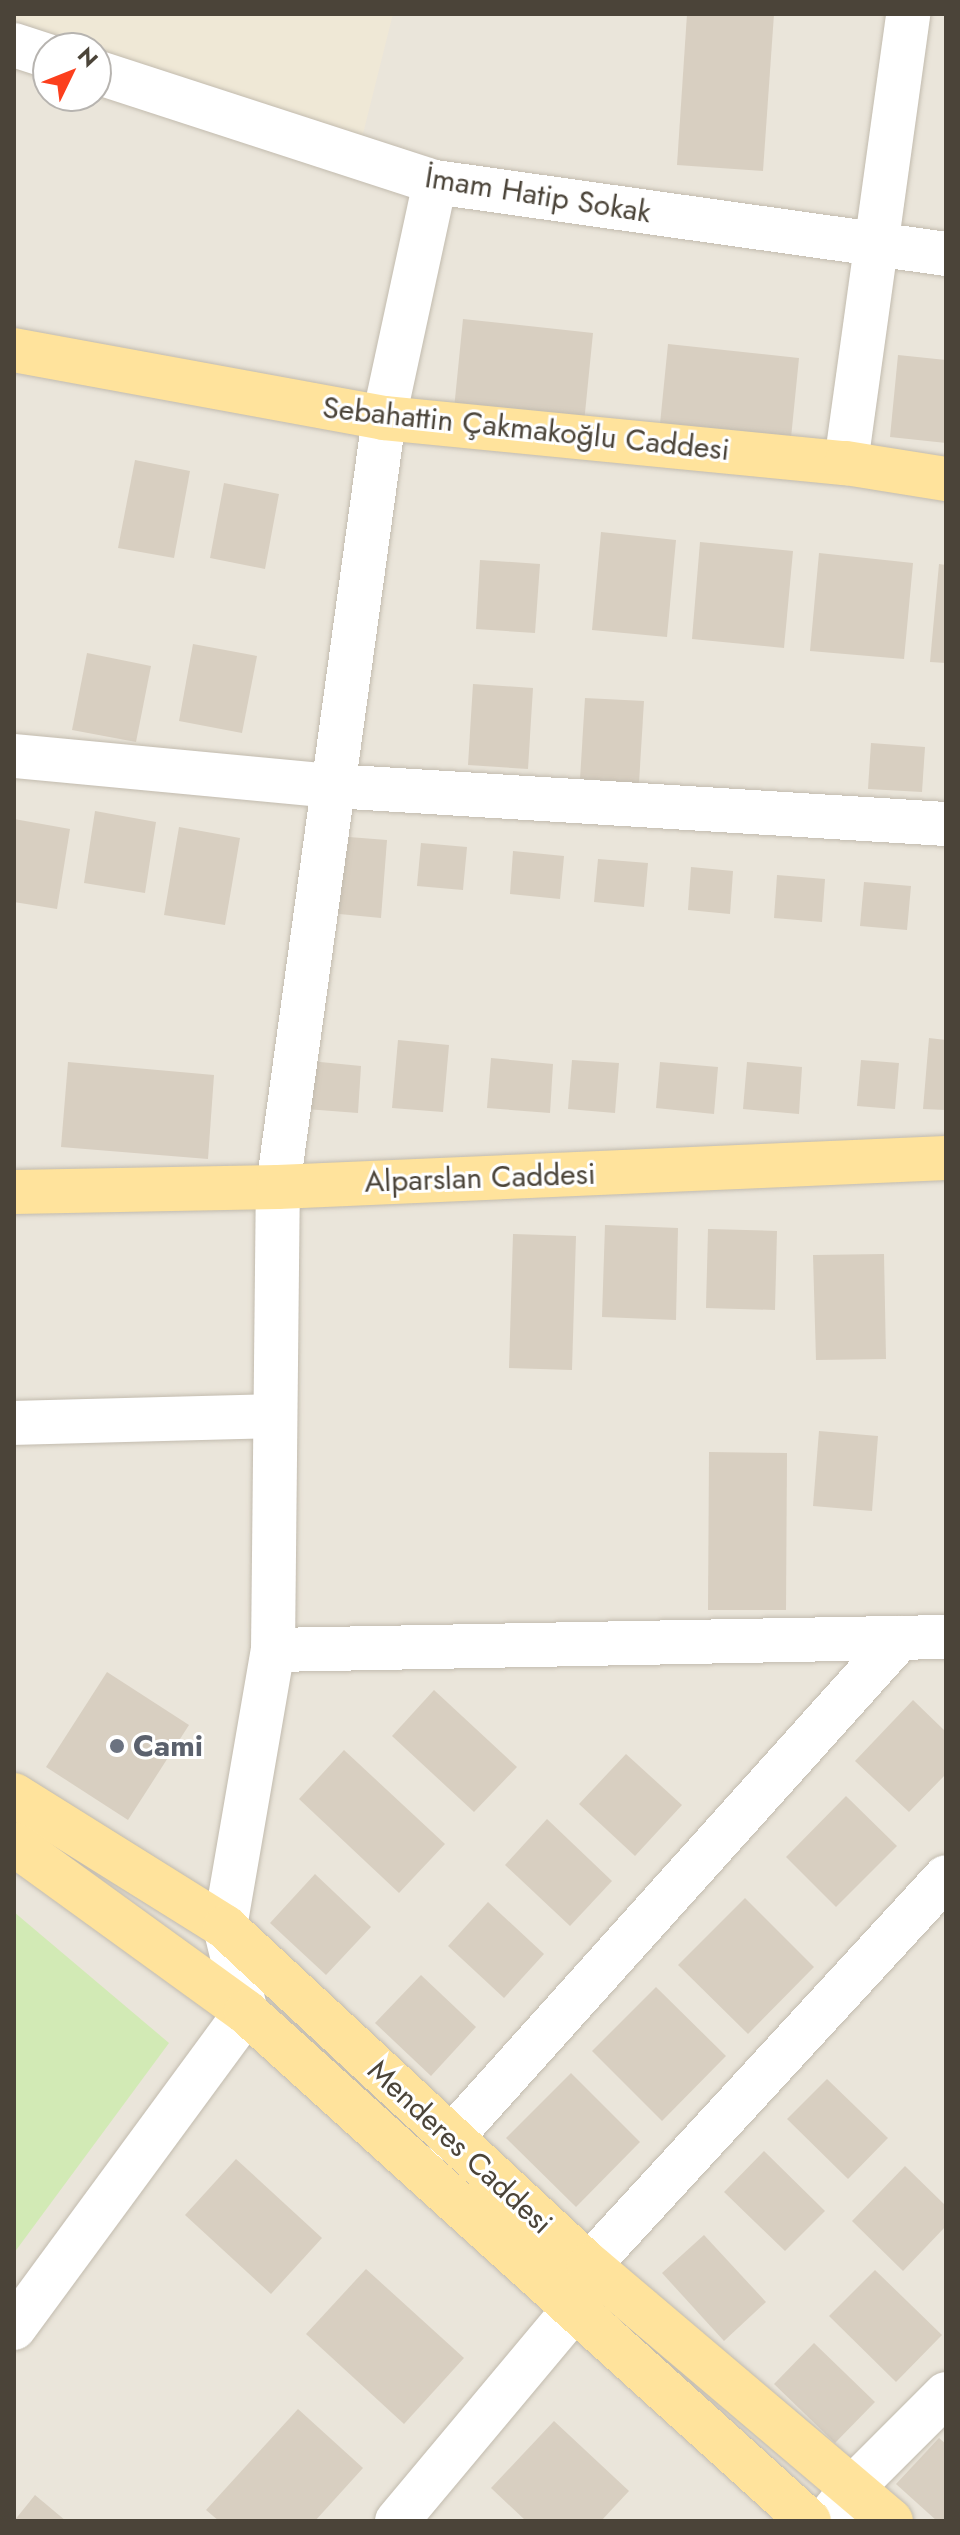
<!DOCTYPE html>
<html>
<head>
<meta charset="utf-8">
<style>
  body { margin:0 }
  #map { position:relative; width:960px; height:2535px; overflow:hidden; background:#f6f3ec; font-family:Jost,sans-serif }
  div>[style] { position:absolute }
  .residential>* { inset:0; background:#eae5da }
  .education>* { inset:0; background:#efe8d6 }
  .green>* { inset:0; background:#d2eab5 }
  .building>* { inset:0; background:#d8cfc1 }
  .roads { filter:drop-shadow(0 0 2px #c2bbae) drop-shadow(0 0 2px #c2bbae) }
  .minor>* { height:44px; margin:-22px; padding:0 22px; transform-origin:22px; border-radius:22px; background:#fff }
  .major>* { height:44px; margin:-22px; padding:0 22px; transform-origin:22px; border-radius:22px; background:#ffe39c }
  .dots>* { width:22px; height:22px; translate:-50% -50%; box-sizing:border-box; border:4px solid #fff; border-radius:50% }
  span { translate:-50% -50%; white-space:nowrap; text-align:center; line-height:1.15; -webkit-text-stroke:6px #fff; paint-order:stroke }
  .street-label { font-size:30px; color:#4b4439 }
  .worship-label { font-size:30px; color:#5b616d; font-weight:700 }
  .left { translate:0 -50%; text-align:left }
  .frame { position:absolute; inset:0; border:16px solid #4b4439; pointer-events:none }
  .north { position:absolute; left:32px; top:32px; width:80px; height:80px; box-sizing:border-box; background:#fff; border:2px solid #b7b4b0; border-radius:50%; rotate:47deg; font-size:22px; font-weight:700; line-height:32px; text-align:center; color:#4b4439 }
  .north::after { content:''; display:block; margin:auto; width:28px; height:36px; background:#fc3f1d; clip-path:polygon(50% 0,100% 100%,50% 72%,0 100%) }
</style>
</head>
<body>
<div id="map">
  <div class="residential">
    <i style="clip-path:polygon(evenodd,14px 14px,946px 14px,946px 2521px,14px 2521px,14px 14px,48px 48px,96px 48px,96px 96px,48px 96px,48px 48px)"></i>
  </div>
  <div class="education">
    <i style="clip-path:polygon(14px 14px,393px 14px,361px 142px,14px 20px)"></i>
  </div>
  <div class="green">
    <i style="clip-path:polygon(14px 1912px,169px 2043px,14px 2253px)"></i>
  </div>
  <div class="building">
    <i style="clip-path:polygon(687px 14px,774px 14px,763px 171px,677px 165px)"></i>
    <i style="clip-path:polygon(463px 319px,593px 333px,584px 423px,454px 409px)"></i>
    <i style="clip-path:polygon(668px 344px,799px 358px,790px 448px,659px 434px)"></i>
    <i style="clip-path:polygon(898px 355px,946px 360px,946px 443px,890px 437px)"></i>
    <i style="clip-path:polygon(135px 460px,190px 471px,174px 558px,118px 548px)"></i>
    <i style="clip-path:polygon(224px 483px,279px 494px,265px 569px,210px 558px)"></i>
    <i style="clip-path:polygon(601px 532px,676px 540px,667px 637px,592px 630px)"></i>
    <i style="clip-path:polygon(700px 542px,793px 551px,784px 648px,692px 639px)"></i>
    <i style="clip-path:polygon(819px 553px,913px 563px,904px 659px,810px 651px)"></i>
    <i style="clip-path:polygon(480px 560px,540px 564px,535px 633px,476px 629px)"></i>
    <i style="clip-path:polygon(939px 564px,946px 565px,946px 663px,930px 662px)"></i>
    <i style="clip-path:polygon(193px 644px,257px 656px,242px 733px,179px 721px)"></i>
    <i style="clip-path:polygon(87px 653px,151px 666px,136px 742px,72px 730px)"></i>
    <i style="clip-path:polygon(473px 684px,533px 688px,528px 769px,468px 765px)"></i>
    <i style="clip-path:polygon(585px 698px,644px 701px,639px 783px,580px 779px)"></i>
    <i style="clip-path:polygon(871px 743px,925px 747px,922px 792px,868px 789px)"></i>
    <i style="clip-path:polygon(95px 811px,156px 822px,145px 893px,84px 883px)"></i>
    <i style="clip-path:polygon(14px 819px,70px 829px,57px 909px,14px 902px)"></i>
    <i style="clip-path:polygon(179px 827px,240px 838px,225px 925px,164px 915px)"></i>
    <i style="clip-path:polygon(336px 836px,387px 840px,381px 918px,329px 913px)"></i>
    <i style="clip-path:polygon(421px 843px,467px 847px,463px 890px,417px 886px)"></i>
    <i style="clip-path:polygon(513px 851px,564px 856px,560px 899px,510px 894px)"></i>
    <i style="clip-path:polygon(598px 859px,648px 863px,644px 907px,594px 902px)"></i>
    <i style="clip-path:polygon(691px 867px,733px 871px,730px 914px,688px 910px)"></i>
    <i style="clip-path:polygon(777px 875px,825px 879px,822px 922px,774px 918px)"></i>
    <i style="clip-path:polygon(864px 882px,911px 886px,907px 930px,860px 926px)"></i>
    <i style="clip-path:polygon(929px 1038px,946px 1040px,946px 1110px,923px 1109px)"></i>
    <i style="clip-path:polygon(398px 1040px,449px 1045px,443px 1112px,392px 1108px)"></i>
    <i style="clip-path:polygon(491px 1058px,553px 1064px,550px 1113px,487px 1108px)"></i>
    <i style="clip-path:polygon(572px 1060px,619px 1063px,615px 1113px,568px 1109px)"></i>
    <i style="clip-path:polygon(861px 1060px,899px 1063px,895px 1109px,857px 1106px)"></i>
    <i style="clip-path:polygon(310px 1061px,361px 1066px,358px 1113px,306px 1109px)"></i>
    <i style="clip-path:polygon(68px 1062px,214px 1075px,208px 1159px,61px 1147px)"></i>
    <i style="clip-path:polygon(660px 1062px,718px 1067px,714px 1114px,656px 1108px)"></i>
    <i style="clip-path:polygon(747px 1062px,802px 1067px,799px 1114px,743px 1109px)"></i>
    <i style="clip-path:polygon(605px 1225px,678px 1228px,676px 1320px,602px 1317px)"></i>
    <i style="clip-path:polygon(708px 1229px,777px 1231px,775px 1310px,706px 1308px)"></i>
    <i style="clip-path:polygon(513px 1234px,576px 1236px,572px 1370px,509px 1368px)"></i>
    <i style="clip-path:polygon(884px 1254px,886px 1359px,816px 1360px,813px 1255px)"></i>
    <i style="clip-path:polygon(819px 1431px,878px 1436px,872px 1511px,813px 1506px)"></i>
    <i style="clip-path:polygon(709px 1452px,787px 1453px,786px 1610px,708px 1610px)"></i>
    <i style="clip-path:polygon(107px 1672px,189px 1725px,128px 1820px,46px 1767px)"></i>
    <i style="clip-path:polygon(434px 1690px,517px 1767px,474px 1812px,392px 1736px)"></i>
    <i style="clip-path:polygon(913px 1700px,946px 1732px,946px 1774px,909px 1812px,855px 1761px)"></i>
    <i style="clip-path:polygon(344px 1750px,445px 1844px,399px 1893px,299px 1799px)"></i>
    <i style="clip-path:polygon(626px 1754px,682px 1805px,635px 1856px,579px 1804px)"></i>
    <i style="clip-path:polygon(846px 1796px,897px 1846px,836px 1907px,786px 1857px)"></i>
    <i style="clip-path:polygon(547px 1819px,612px 1881px,570px 1926px,505px 1865px)"></i>
    <i style="clip-path:polygon(315px 1874px,371px 1927px,326px 1975px,270px 1923px)"></i>
    <i style="clip-path:polygon(745px 1898px,814px 1967px,748px 2034px,678px 1965px)"></i>
    <i style="clip-path:polygon(488px 1902px,544px 1954px,504px 1998px,448px 1946px)"></i>
    <i style="clip-path:polygon(421px 1975px,476px 2027px,431px 2076px,375px 2023px)"></i>
    <i style="clip-path:polygon(656px 1987px,726px 2056px,662px 2121px,592px 2051px)"></i>
    <i style="clip-path:polygon(571px 2073px,640px 2142px,576px 2207px,506px 2138px)"></i>
    <i style="clip-path:polygon(827px 2079px,888px 2138px,848px 2179px,787px 2119px)"></i>
    <i style="clip-path:polygon(764px 2151px,825px 2211px,785px 2251px,724px 2192px)"></i>
    <i style="clip-path:polygon(236px 2159px,322px 2238px,271px 2294px,185px 2215px)"></i>
    <i style="clip-path:polygon(905px 2166px,946px 2206px,946px 2226px,903px 2271px,852px 2221px)"></i>
    <i style="clip-path:polygon(704px 2235px,766px 2302px,724px 2341px,662px 2273px)"></i>
    <i style="clip-path:polygon(366px 2269px,464px 2358px,404px 2424px,306px 2334px)"></i>
    <i style="clip-path:polygon(875px 2270px,942px 2335px,896px 2382px,829px 2316px)"></i>
    <i style="clip-path:polygon(814px 2343px,875px 2402px,835px 2443px,774px 2384px)"></i>
    <i style="clip-path:polygon(298px 2409px,363px 2468px,315px 2521px,219px 2521px,206px 2510px)"></i>
    <i style="clip-path:polygon(554px 2421px,629px 2491px,601px 2521px,526px 2521px,491px 2488px)"></i>
    <i style="clip-path:polygon(939px 2438px,946px 2444px,946px 2521px,937px 2521px,896px 2484px)"></i>
    <i style="clip-path:polygon(35px 2495px,66px 2521px,14px 2521px)"></i>
  </div>
  <div class="roads">
    <div class="minor">
      <i style="left:14px;top:45px;width:36px;rotate:18deg"></i>
      <i style="left:96px;top:72px;width:356px;rotate:18deg"></i>
      <i style="left:435px;top:182px;width:516px;rotate:8.02deg"></i>
      <i style="left:846px;top:463px;width:453px;rotate:-82.1deg"></i>
      <i style="left:14px;top:756px;width:320px;rotate:5.4deg"></i>
      <i style="left:333px;top:786px;width:614px;rotate:3.55deg"></i>
      <i style="left:14px;top:1423px;width:261px;rotate:-1.5deg"></i>
      <i style="left:273px;top:1650px;width:673px;rotate:-1.11deg"></i>
      <i style="left:450px;top:2139px;width:673px;rotate:-48.07deg"></i>
      <i style="left:14px;top:2328px;width:392px;rotate:-53.7deg"></i>
      <i style="left:246px;top:2012px;width:88px;rotate:-103.9deg"></i>
      <i style="left:225px;top:1927px;width:281px;rotate:-80.2deg"></i>
      <i style="left:273px;top:1650px;width:463px;rotate:-89.4deg"></i>
      <i style="left:278px;top:1187px;width:776px;rotate:-82.15deg"></i>
      <i style="left:384px;top:418px;width:241px;rotate:-77.8deg"></i>
      <i style="left:397px;top:2521px;width:276px;rotate:-50.1deg"></i>
      <i style="left:574px;top:2309px;width:46px;rotate:-71.2deg"></i>
      <i style="left:589px;top:2265px;width:527px;rotate:-47.38deg"></i>
      <i style="left:826px;top:2521px;width:45px;rotate:-51.3deg"></i>
      <i style="left:854px;top:2486px;width:130px;rotate:-45deg"></i>
    </div>
    <div class="major">
      <i style="left:14px;top:350px;width:376px;rotate:10.4deg"></i>
      <i style="left:384px;top:418px;width:464px;rotate:5.6deg"></i>
      <i style="left:846px;top:463px;width:101px;rotate:9.1deg"></i>
      <i style="left:14px;top:1192px;width:264px;rotate:-1.1deg"></i>
      <i style="left:278px;top:1187px;width:669px;rotate:-2.49deg"></i>
      <i style="left:14px;top:1795px;width:249px;rotate:32deg"></i>
      <i style="left:225px;top:1927px;width:497px;rotate:42.9deg"></i>
      <i style="left:589px;top:2265px;width:396px;rotate:40.3deg"></i>
      <i style="left:14px;top:1844px;width:286px;rotate:35.9deg"></i>
      <i style="left:246px;top:2012px;width:759px;rotate:42.12deg"></i>
    </div>
  </div>
  <div class="dots">
    <i style="left:117px;top:1746px;background:#6b7280"></i>
  </div>
  <div class="street-label">
    <span style="left:538px;top:195px;rotate:9deg">İmam Hatip Sokak</span>
    <span style="left:526px;top:429px;rotate:6deg">Sebahattin Çakmakoğlu Caddesi</span>
    <span style="left:480px;top:1178px;rotate:-2deg">Alparslan Caddesi</span>
    <span style="left:460px;top:2147px;rotate:43deg">Menderes Caddesi</span>
  </div>
  <div class="worship-label">
    <span class="left" style="left:133px;top:1746px">Cami</span>
  </div>
  <div class="frame"></div>
  <div class="north">N</div>
</div>
</body>
</html>
